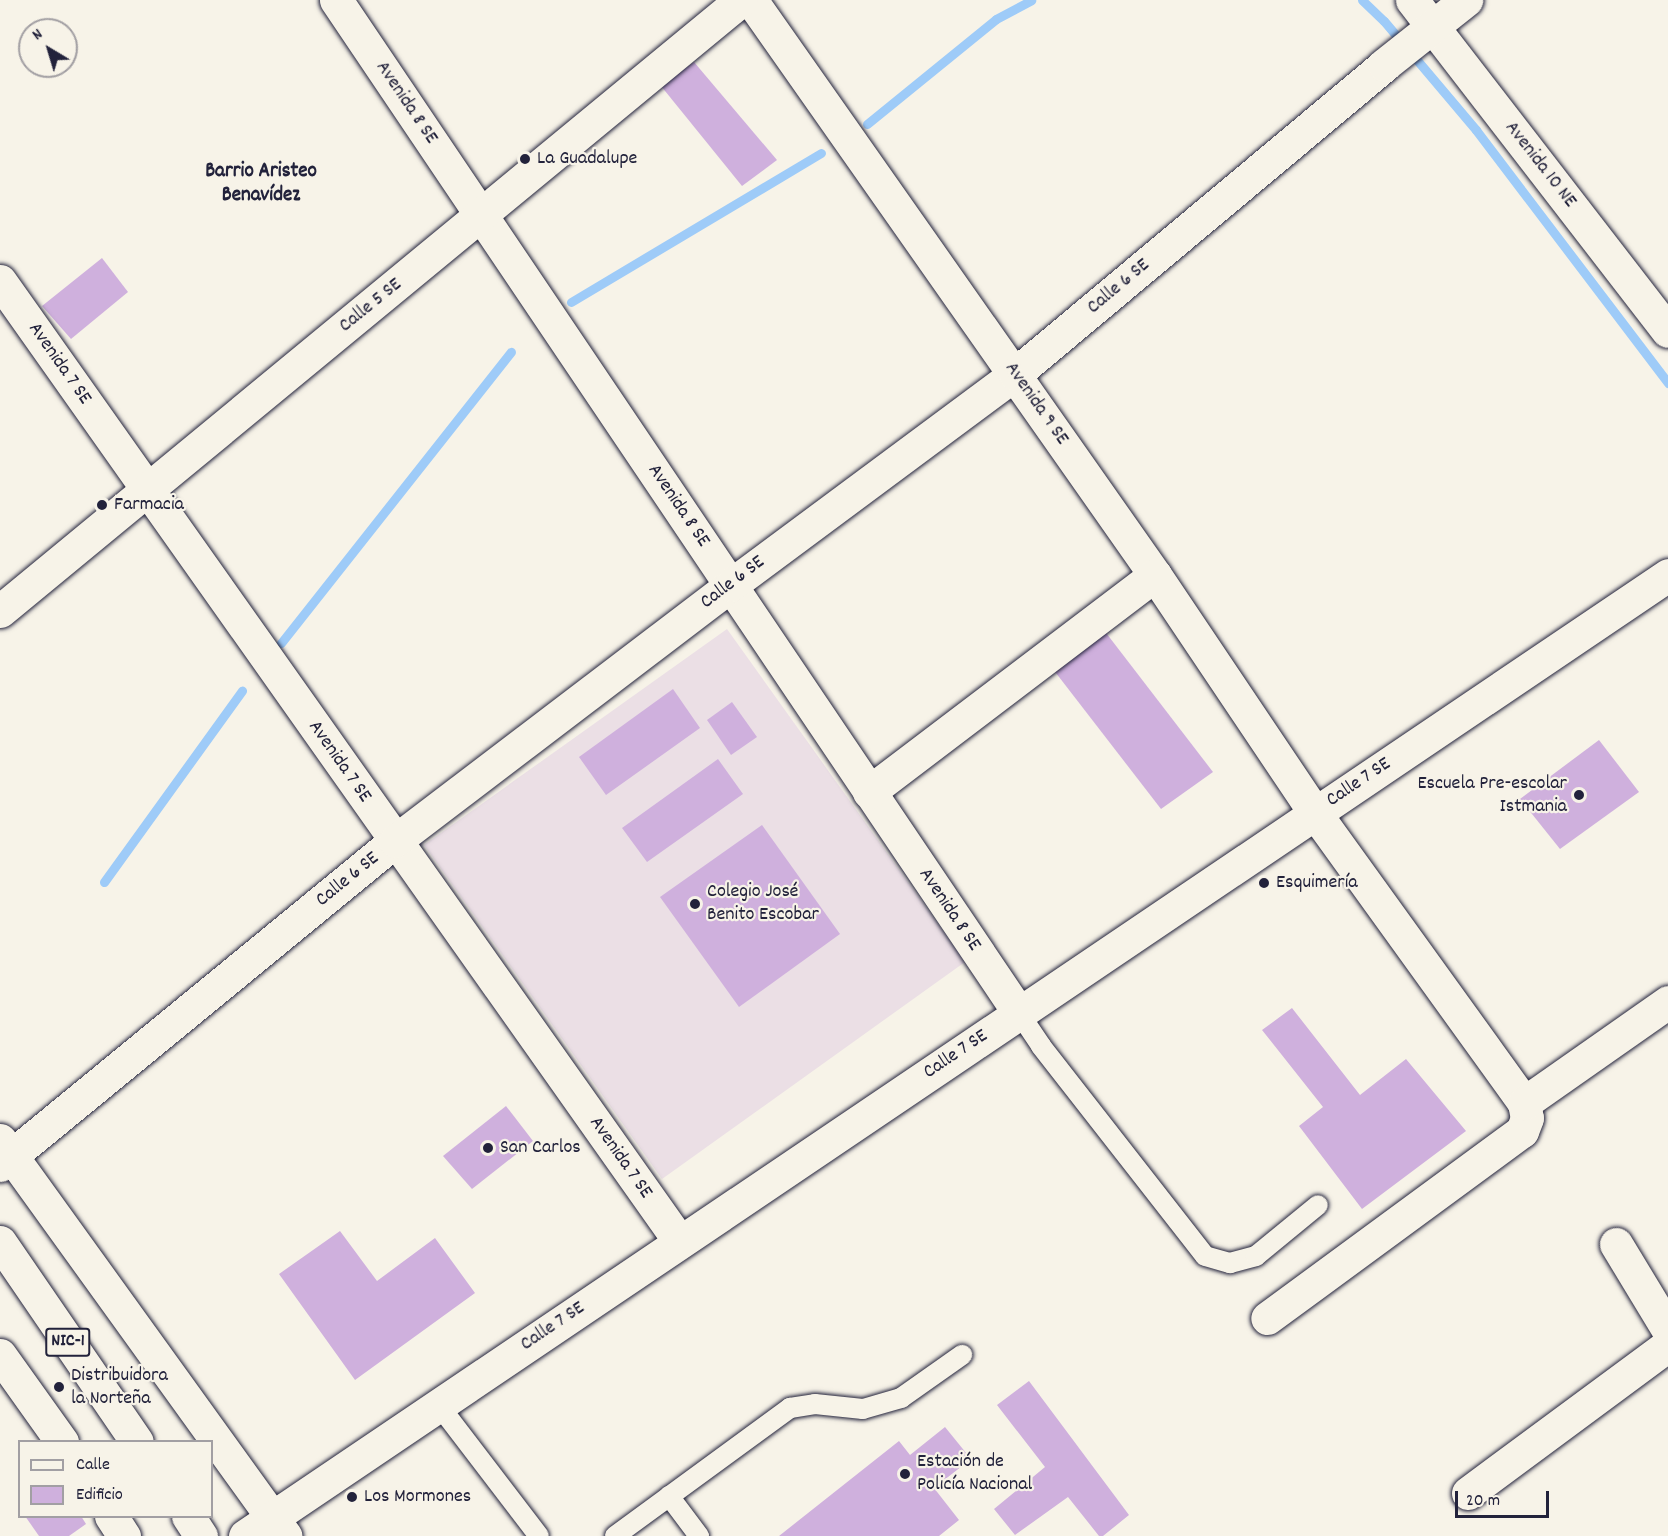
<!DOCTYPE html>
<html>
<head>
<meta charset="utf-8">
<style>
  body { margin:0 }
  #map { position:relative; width:1668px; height:1536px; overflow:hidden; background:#f7f3e8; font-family:Dekko,sans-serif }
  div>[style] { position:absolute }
  .built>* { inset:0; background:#ebdfe5 }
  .stream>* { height:9px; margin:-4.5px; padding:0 4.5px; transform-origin:4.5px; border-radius:4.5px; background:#9ecbf8 }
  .building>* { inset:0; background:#cfb0dd }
  .roads { filter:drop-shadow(0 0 2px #22223b) drop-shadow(0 0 2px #22223b) }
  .service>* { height:20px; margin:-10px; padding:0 10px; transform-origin:10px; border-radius:10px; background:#f7f3e8 }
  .minor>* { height:33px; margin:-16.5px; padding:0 16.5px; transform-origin:16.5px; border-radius:16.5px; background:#f7f3e8 }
  .trunk>* { height:33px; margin:-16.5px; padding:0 16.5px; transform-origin:16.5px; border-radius:16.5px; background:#f7f3e8 }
  .dots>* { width:16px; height:16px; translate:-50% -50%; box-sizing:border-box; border:3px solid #f7f3e8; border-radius:50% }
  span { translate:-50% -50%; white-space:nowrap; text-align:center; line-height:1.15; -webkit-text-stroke:4.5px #f7f3e8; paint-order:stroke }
  .shield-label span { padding:2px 4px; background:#f7f3e8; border:2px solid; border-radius:4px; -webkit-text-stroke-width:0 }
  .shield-label { font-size:18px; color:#22223b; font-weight:700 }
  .street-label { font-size:20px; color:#22223b }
  .poi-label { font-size:20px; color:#22223b }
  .left { translate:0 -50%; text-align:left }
  .right { translate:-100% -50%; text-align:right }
  .neighbourhood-label { font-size:21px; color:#22223b; font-weight:700 }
  .legend { position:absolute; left:18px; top:1440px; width:195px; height:78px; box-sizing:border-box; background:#f7f3e8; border:2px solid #a29fa3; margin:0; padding:8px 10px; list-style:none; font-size:18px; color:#22223b }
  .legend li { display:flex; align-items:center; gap:12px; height:30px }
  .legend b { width:30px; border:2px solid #a29fa3 }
  .north { position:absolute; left:18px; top:18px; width:60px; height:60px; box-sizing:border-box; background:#f7f3e8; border:2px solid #a29fa3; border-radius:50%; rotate:322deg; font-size:16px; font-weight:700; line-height:24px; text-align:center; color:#22223b }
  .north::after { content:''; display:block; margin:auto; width:21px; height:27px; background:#22223b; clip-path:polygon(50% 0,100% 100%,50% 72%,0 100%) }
  .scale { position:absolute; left:1455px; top:1491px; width:94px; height:27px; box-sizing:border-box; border:3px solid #22223b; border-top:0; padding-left:8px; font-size:18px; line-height:21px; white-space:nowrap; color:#22223b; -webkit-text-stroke:4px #f7f3e8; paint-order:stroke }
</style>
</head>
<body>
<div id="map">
  <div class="built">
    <i style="clip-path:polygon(727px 629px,965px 962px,662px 1179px,424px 845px)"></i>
  </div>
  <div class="stream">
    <i style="left:1362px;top:0;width:30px;rotate:44deg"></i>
    <i style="left:1384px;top:21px;width:143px;rotate:49.8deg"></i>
    <i style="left:1476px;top:130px;width:318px;rotate:52.8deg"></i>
    <i style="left:867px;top:124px;width:166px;rotate:-39.1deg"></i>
    <i style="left:996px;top:19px;width:40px;rotate:-28deg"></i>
    <i style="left:571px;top:302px;width:291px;rotate:-30.8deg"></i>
    <i style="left:281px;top:643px;width:371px;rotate:-51.7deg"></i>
    <i style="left:104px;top:882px;width:236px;rotate:-54.2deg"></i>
  </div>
  <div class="building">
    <i style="clip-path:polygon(694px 62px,777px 160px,742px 186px,661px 86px)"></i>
    <i style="clip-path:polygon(102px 258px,128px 292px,71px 339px,42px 306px)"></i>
    <i style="clip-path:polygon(1100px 625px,1213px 772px,1161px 809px,1049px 664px)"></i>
    <i style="clip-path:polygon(673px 689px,700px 728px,606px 795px,579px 757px)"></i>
    <i style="clip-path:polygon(732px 702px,757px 737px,731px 755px,707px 720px)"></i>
    <i style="clip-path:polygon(1599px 740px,1639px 792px,1560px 849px,1520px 799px)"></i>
    <i style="clip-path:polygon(718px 759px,743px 794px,647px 862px,622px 828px)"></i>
    <i style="clip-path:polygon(762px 825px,840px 934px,739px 1007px,660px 897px)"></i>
    <i style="clip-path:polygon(1292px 1008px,1360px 1095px,1406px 1059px,1466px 1131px,1362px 1209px,1299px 1126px,1323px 1107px,1262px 1030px)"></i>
    <i style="clip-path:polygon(506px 1106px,533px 1141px,472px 1189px,443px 1156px)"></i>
    <i style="clip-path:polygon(340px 1231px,377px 1281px,435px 1238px,475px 1293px,355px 1380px,279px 1274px)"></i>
    <i style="clip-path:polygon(1029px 1381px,1129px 1515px,1103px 1536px,1099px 1536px,1068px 1497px,1015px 1535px,994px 1509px,1045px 1467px,997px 1405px)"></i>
    <i style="clip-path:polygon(945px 1427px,971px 1459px,934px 1488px,959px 1520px,939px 1536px,779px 1536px,899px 1441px,910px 1455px)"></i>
    <i style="clip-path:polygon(25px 1516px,81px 1516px,86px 1524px,69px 1536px,39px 1536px)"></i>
  </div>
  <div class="roads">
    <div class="service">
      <i style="left:1019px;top:1013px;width:40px;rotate:56deg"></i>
      <i style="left:1041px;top:1046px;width:266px;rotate:52deg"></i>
      <i style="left:1205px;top:1256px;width:26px;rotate:16deg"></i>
      <i style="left:1230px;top:1263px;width:27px;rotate:-15deg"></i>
      <i style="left:1256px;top:1256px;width:80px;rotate:-39.4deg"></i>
      <i style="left:438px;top:1404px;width:166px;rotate:52.6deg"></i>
      <i style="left:669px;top:1496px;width:50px;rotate:53.1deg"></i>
      <i style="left:615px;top:1536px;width:217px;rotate:-36.2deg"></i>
      <i style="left:790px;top:1408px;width:25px;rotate:-9deg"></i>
      <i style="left:815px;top:1404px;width:48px;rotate:5.9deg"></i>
      <i style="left:863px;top:1409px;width:40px;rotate:-16deg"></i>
      <i style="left:901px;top:1398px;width:75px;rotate:-35.2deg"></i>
    </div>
    <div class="minor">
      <i style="left:336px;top:0;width:1222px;rotate:56.01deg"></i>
      <i style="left:751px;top:0;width:703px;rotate:54.91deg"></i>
      <i style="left:1155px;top:575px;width:287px;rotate:56.1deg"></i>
      <i style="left:1315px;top:813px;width:357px;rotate:54.2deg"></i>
      <i style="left:1524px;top:1103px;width:15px;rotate:79deg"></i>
      <i style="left:1527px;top:1118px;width:14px;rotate:111deg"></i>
      <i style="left:1522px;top:1131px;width:316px;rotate:143.7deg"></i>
      <i style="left:1412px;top:0;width:418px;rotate:52.3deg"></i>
      <i style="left:0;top:281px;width:1177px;rotate:54.72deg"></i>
      <i style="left:0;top:611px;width:960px;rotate:-39.51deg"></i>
      <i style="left:869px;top:792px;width:359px;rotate:-37.2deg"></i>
      <i style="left:1524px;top:1103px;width:176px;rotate:-35deg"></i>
      <i style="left:0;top:1140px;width:488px;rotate:54.2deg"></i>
      <i style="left:0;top:1165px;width:511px;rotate:-39.36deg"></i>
      <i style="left:395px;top:841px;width:422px;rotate:-37.3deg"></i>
      <i style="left:731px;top:585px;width:354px;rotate:-36.6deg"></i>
      <i style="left:1015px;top:374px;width:481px;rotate:-39.9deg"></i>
      <i style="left:1384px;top:65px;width:105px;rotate:-38.4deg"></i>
      <i style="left:1616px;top:1244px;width:100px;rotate:58.8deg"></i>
      <i style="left:0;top:1355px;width:107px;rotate:54.5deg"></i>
      <i style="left:1468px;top:1493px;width:249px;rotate:-36.5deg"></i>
      <i style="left:111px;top:1516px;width:24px;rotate:57deg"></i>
      <i style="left:245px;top:1536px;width:1717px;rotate:-34.03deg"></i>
    </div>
    <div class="trunk">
      <i style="left:0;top:1242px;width:242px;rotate:55.6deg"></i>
      <i style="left:188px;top:1516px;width:24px;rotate:57deg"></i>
    </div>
  </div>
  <div class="dots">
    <i style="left:525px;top:159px;background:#22223b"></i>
    <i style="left:102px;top:505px;background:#22223b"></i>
    <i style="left:1579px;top:795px;background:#22223b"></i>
    <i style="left:1264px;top:883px;background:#22223b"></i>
    <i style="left:695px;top:904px;background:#22223b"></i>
    <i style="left:488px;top:1148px;background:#22223b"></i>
    <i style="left:59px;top:1387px;background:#22223b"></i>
    <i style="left:905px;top:1474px;background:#22223b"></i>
    <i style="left:352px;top:1497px;background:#22223b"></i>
  </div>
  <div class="shield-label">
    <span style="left:68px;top:1342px">NIC-1</span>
  </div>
  <div class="street-label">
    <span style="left:406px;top:103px;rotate:56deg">Avenida 8 SE</span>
    <span style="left:1540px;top:165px;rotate:52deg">Avenida 10 NE</span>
    <span style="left:1119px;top:287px;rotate:-40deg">Calle 6 SE</span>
    <span style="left:371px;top:306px;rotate:-39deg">Calle 5 SE</span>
    <span style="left:59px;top:364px;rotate:55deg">Avenida 7 SE</span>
    <span style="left:1036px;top:404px;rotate:55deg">Avenida 9 SE</span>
    <span style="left:678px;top:506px;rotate:56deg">Avenida 8 SE</span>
    <span style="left:733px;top:583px;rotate:-37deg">Calle 6 SE</span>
    <span style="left:339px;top:762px;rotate:55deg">Avenida 7 SE</span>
    <span style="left:1359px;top:783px;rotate:-34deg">Calle 7 SE</span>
    <span style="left:348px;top:880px;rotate:-39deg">Calle 6 SE</span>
    <span style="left:949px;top:910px;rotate:56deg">Avenida 8 SE</span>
    <span style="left:956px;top:1055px;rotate:-34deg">Calle 7 SE</span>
    <span style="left:620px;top:1158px;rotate:55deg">Avenida 7 SE</span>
    <span style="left:553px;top:1327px;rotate:-34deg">Calle 7 SE</span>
  </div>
  <div class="poi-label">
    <span class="left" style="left:537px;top:159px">La Guadalupe</span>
    <span class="left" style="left:114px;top:505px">Farmacia</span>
    <span class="right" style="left:1567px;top:796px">Escuela Pre-escolar<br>Istmania</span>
    <span class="left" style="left:1276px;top:883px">Esquimería</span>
    <span class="left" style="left:707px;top:904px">Colegio José<br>Benito Escobar</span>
    <span class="left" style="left:500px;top:1148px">San Carlos</span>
    <span class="left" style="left:71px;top:1388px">Distribuidora<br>la Norteña</span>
    <span class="left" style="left:917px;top:1474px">Estación de<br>Policía Nacional</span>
    <span class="left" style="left:364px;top:1497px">Los Mormones</span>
  </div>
  <div class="neighbourhood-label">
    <span style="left:261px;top:184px">Barrio Aristeo<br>Benavídez</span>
  </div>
  <ul class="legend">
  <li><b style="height:8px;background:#f7f3e8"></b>Calle</li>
  <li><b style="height:16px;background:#cfb0dd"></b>Edificio</li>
  </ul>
  <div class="north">N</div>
  <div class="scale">20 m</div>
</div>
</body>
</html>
